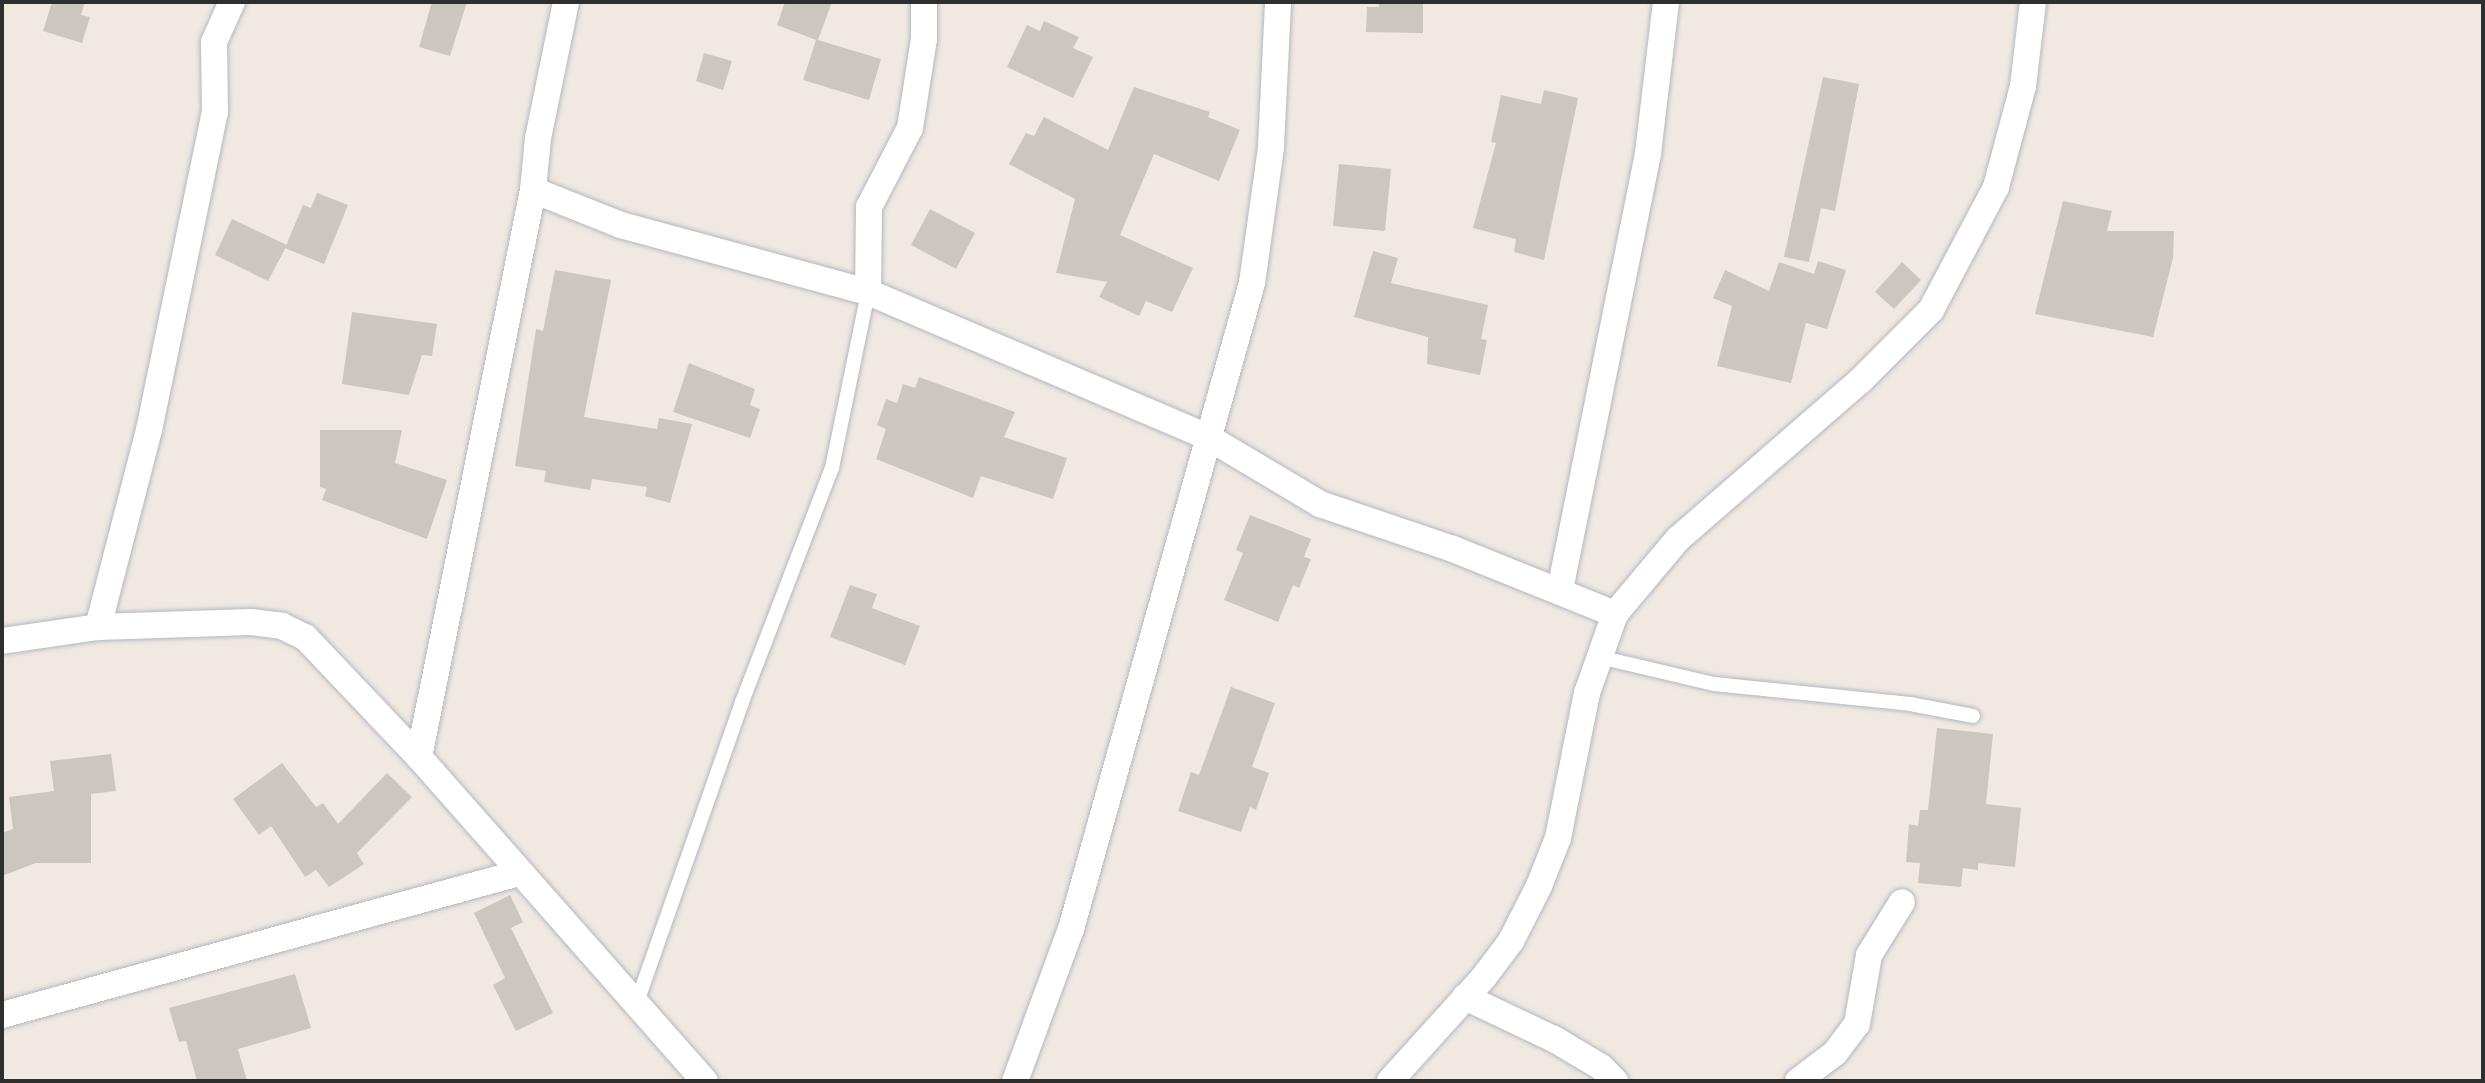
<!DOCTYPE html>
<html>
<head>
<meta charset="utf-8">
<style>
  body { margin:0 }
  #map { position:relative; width:2485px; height:1083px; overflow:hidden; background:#efe9e1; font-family:"Work Sans",sans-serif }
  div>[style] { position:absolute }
  .building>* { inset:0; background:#cbc7bf }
  .roads { filter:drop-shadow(0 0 2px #b4b7c1) drop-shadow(0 0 2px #b4b7c1) }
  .service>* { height:14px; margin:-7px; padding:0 7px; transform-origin:7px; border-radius:7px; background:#fff }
  .minor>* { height:26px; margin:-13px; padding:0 13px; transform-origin:13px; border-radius:13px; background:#fff }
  span { translate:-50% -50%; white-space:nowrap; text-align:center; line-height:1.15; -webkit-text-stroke:7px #fff; paint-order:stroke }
  .frame { position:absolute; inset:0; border:4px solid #2e2e2e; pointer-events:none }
</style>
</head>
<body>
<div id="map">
  <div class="building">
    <i style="clip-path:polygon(52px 2px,85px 2px,81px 15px,90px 17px,82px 43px,43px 31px)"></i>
    <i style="clip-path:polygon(432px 2px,467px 2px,450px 56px,419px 47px)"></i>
    <i style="clip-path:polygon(785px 2px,832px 2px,818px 40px,881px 59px,869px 100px,803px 80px,816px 40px,777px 25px)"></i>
    <i style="clip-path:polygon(1379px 2px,1423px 2px,1423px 33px,1366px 32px,1367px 7px,1379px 7px)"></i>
    <i style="clip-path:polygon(1044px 21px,1079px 37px,1073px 48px,1093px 57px,1073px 98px,1007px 67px,1027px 25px,1040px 31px)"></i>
    <i style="clip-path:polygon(704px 53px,732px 61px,723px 90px,696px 81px)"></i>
    <i style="clip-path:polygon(1823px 77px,1859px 84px,1835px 211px,1821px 208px,1809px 262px,1784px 257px)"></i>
    <i style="clip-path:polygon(1134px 87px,1210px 112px,1208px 117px,1240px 130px,1219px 181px,1154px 154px,1120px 235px,1193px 268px,1172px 312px,1146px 301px,1139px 316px,1099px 297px,1107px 282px,1056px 273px,1075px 199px,1009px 164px,1026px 133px,1034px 136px,1044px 117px,1108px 150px)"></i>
    <i style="clip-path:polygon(1544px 90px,1578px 98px,1544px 260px,1514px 252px,1516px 239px,1473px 228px,1496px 143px,1491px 142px,1501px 95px,1541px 104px)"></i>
    <i style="clip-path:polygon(1339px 164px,1391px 169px,1385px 231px,1333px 226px)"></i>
    <i style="clip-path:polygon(317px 193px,348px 205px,324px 264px,285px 248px,303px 205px,311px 208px)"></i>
    <i style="clip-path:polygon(2063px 201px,2112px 211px,2107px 231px,2174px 231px,2173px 258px,2153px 337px,2035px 314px)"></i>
    <i style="clip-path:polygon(930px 209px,975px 233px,956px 269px,911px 245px)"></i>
    <i style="clip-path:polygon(232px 219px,287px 245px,268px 281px,215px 255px)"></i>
    <i style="clip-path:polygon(1373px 251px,1398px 258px,1391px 283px,1488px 305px,1481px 339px,1487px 340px,1480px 375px,1427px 364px,1428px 337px,1354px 317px)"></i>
    <i style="clip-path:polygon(1818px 261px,1846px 270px,1827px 329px,1806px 323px,1791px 383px,1717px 366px,1732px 306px,1713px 298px,1725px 270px,1769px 291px,1779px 262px,1814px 274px)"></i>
    <i style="clip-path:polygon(1902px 262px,1921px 280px,1894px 309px,1875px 292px)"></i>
    <i style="clip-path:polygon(555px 270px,611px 280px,584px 417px,657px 429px,659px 418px,692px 424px,670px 503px,645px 496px,647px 487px,592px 479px,590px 490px,544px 482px,546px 471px,515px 466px,536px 329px,543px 331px)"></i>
    <i style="clip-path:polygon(352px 312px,437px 324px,432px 356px,422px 355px,409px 395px,342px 384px)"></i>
    <i style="clip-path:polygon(689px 363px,755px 389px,750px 405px,760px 409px,750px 438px,673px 412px)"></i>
    <i style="clip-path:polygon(919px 377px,1015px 412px,1004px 437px,1067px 458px,1053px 499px,981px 476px,973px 498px,876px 459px,886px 429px,877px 425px,886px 399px,897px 403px,903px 384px,915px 388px)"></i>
    <i style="clip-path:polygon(320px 430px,402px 430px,395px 463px,447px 480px,427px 539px,322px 500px,326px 489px,320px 487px)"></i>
    <i style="clip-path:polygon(1250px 515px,1311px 539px,1304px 557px,1311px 559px,1299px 588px,1293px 585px,1278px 622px,1224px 600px,1243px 553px,1236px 550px)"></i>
    <i style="clip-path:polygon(850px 585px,877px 594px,872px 608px,920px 626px,905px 665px,830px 637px)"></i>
    <i style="clip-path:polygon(1231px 687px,1275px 703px,1252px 767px,1269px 773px,1256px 810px,1250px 807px,1241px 832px,1178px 811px,1191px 772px,1199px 775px)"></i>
    <i style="clip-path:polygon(1937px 728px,1993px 734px,1986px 804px,2021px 808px,2015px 867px,1978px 863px,1978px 870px,1963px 868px,1961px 887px,1918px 883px,1920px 863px,1906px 862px,1909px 824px,1918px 826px,1920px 810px,1928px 810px)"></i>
    <i style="clip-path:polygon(111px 754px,116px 791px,91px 794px,91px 863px,36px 863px,2px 876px,2px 833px,13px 829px,9px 797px,54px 791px,50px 761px)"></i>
    <i style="clip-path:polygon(282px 763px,316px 807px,323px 803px,338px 824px,387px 773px,412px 797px,357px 853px,364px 864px,329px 887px,316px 870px,305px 877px,271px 826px,259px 835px,233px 799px)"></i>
    <i style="clip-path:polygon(510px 895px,523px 922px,511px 928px,553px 1013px,516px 1031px,493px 985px,505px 978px,474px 913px)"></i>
    <i style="clip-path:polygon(295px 974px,311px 1028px,238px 1049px,247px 1081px,197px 1081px,186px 1041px,179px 1042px,169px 1008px)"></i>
  </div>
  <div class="roads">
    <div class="service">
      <i style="left:1599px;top:657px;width:118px;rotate:13.2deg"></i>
      <i style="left:1714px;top:684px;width:197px;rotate:5.8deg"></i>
      <i style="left:1910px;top:704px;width:64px;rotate:10.8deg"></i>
      <i style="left:636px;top:1005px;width:321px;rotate:-70.7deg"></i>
      <i style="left:742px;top:702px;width:251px;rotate:-69deg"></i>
      <i style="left:832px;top:468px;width:180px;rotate:-78.4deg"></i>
    </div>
    <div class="minor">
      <i style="left:566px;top:2px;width:139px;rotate:101.6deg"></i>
      <i style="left:538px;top:138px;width:52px;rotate:95.5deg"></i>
      <i style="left:533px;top:190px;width:95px;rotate:21.7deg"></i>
      <i style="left:621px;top:225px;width:256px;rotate:15.2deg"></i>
      <i style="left:868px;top:292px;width:367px;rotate:23.1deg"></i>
      <i style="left:1206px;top:436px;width:133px;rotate:30.8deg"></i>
      <i style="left:1320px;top:504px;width:140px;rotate:18.7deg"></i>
      <i style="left:1453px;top:549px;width:175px;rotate:21.9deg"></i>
      <i style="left:868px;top:292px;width:85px;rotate:-89.3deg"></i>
      <i style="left:869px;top:207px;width:89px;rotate:-62.6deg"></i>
      <i style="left:910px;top:128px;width:90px;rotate:-81.1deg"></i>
      <i style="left:924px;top:39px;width:37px;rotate:-90deg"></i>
      <i style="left:1560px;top:590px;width:446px;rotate:-78.6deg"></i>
      <i style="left:1648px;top:153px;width:152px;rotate:-83.2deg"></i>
      <i style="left:98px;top:627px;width:203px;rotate:-75.5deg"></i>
      <i style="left:149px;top:430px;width:325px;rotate:-78.3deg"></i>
      <i style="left:215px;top:112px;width:70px;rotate:-90.8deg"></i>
      <i style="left:214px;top:42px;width:44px;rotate:-65.8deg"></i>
      <i style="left:2px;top:641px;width:97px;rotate:-8.3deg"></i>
      <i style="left:98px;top:627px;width:153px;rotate:-1.9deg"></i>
      <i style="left:251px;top:622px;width:31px;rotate:7deg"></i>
      <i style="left:282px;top:626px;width:25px;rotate:26deg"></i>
      <i style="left:305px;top:637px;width:166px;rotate:46.5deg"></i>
      <i style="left:419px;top:757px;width:432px;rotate:48.6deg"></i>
      <i style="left:419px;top:757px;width:578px;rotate:-78.63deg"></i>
      <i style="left:1465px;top:997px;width:98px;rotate:25.3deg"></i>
      <i style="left:1554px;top:1039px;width:55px;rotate:30.8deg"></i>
      <i style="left:1601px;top:1067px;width:20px;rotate:45deg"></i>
      <i style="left:2px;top:1015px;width:536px;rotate:-15.36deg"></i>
      <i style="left:1015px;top:1081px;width:162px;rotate:-69.8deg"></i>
      <i style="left:1071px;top:929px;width:671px;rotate:-74.35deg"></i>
      <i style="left:1252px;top:283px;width:137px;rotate:-82deg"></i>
      <i style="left:1271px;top:147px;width:145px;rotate:-87.2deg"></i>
      <i style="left:1390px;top:1081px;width:140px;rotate:-47.9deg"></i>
      <i style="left:1484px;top:977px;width:45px;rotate:-53.1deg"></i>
      <i style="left:1511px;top:941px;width:62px;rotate:-63deg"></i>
      <i style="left:1539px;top:886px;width:52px;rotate:-68.4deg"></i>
      <i style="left:1558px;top:838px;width:148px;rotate:-78.7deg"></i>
      <i style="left:1587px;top:693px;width:84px;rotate:-70.5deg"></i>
      <i style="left:1615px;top:614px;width:98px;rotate:-50deg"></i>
      <i style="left:1678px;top:539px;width:242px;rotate:-41deg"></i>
      <i style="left:1861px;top:380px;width:99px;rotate:-45deg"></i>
      <i style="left:1931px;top:310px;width:139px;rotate:-62.1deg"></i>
      <i style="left:1996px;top:187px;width:105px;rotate:-75deg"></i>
      <i style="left:2023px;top:86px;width:85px;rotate:-83.2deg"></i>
      <i style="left:1798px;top:1081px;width:46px;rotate:-37.1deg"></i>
      <i style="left:1835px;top:1053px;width:36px;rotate:-53deg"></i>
      <i style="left:1857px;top:1024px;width:70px;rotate:-80.1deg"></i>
      <i style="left:1869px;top:955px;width:62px;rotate:-58.1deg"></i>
    </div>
  </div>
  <div class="frame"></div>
</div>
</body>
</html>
